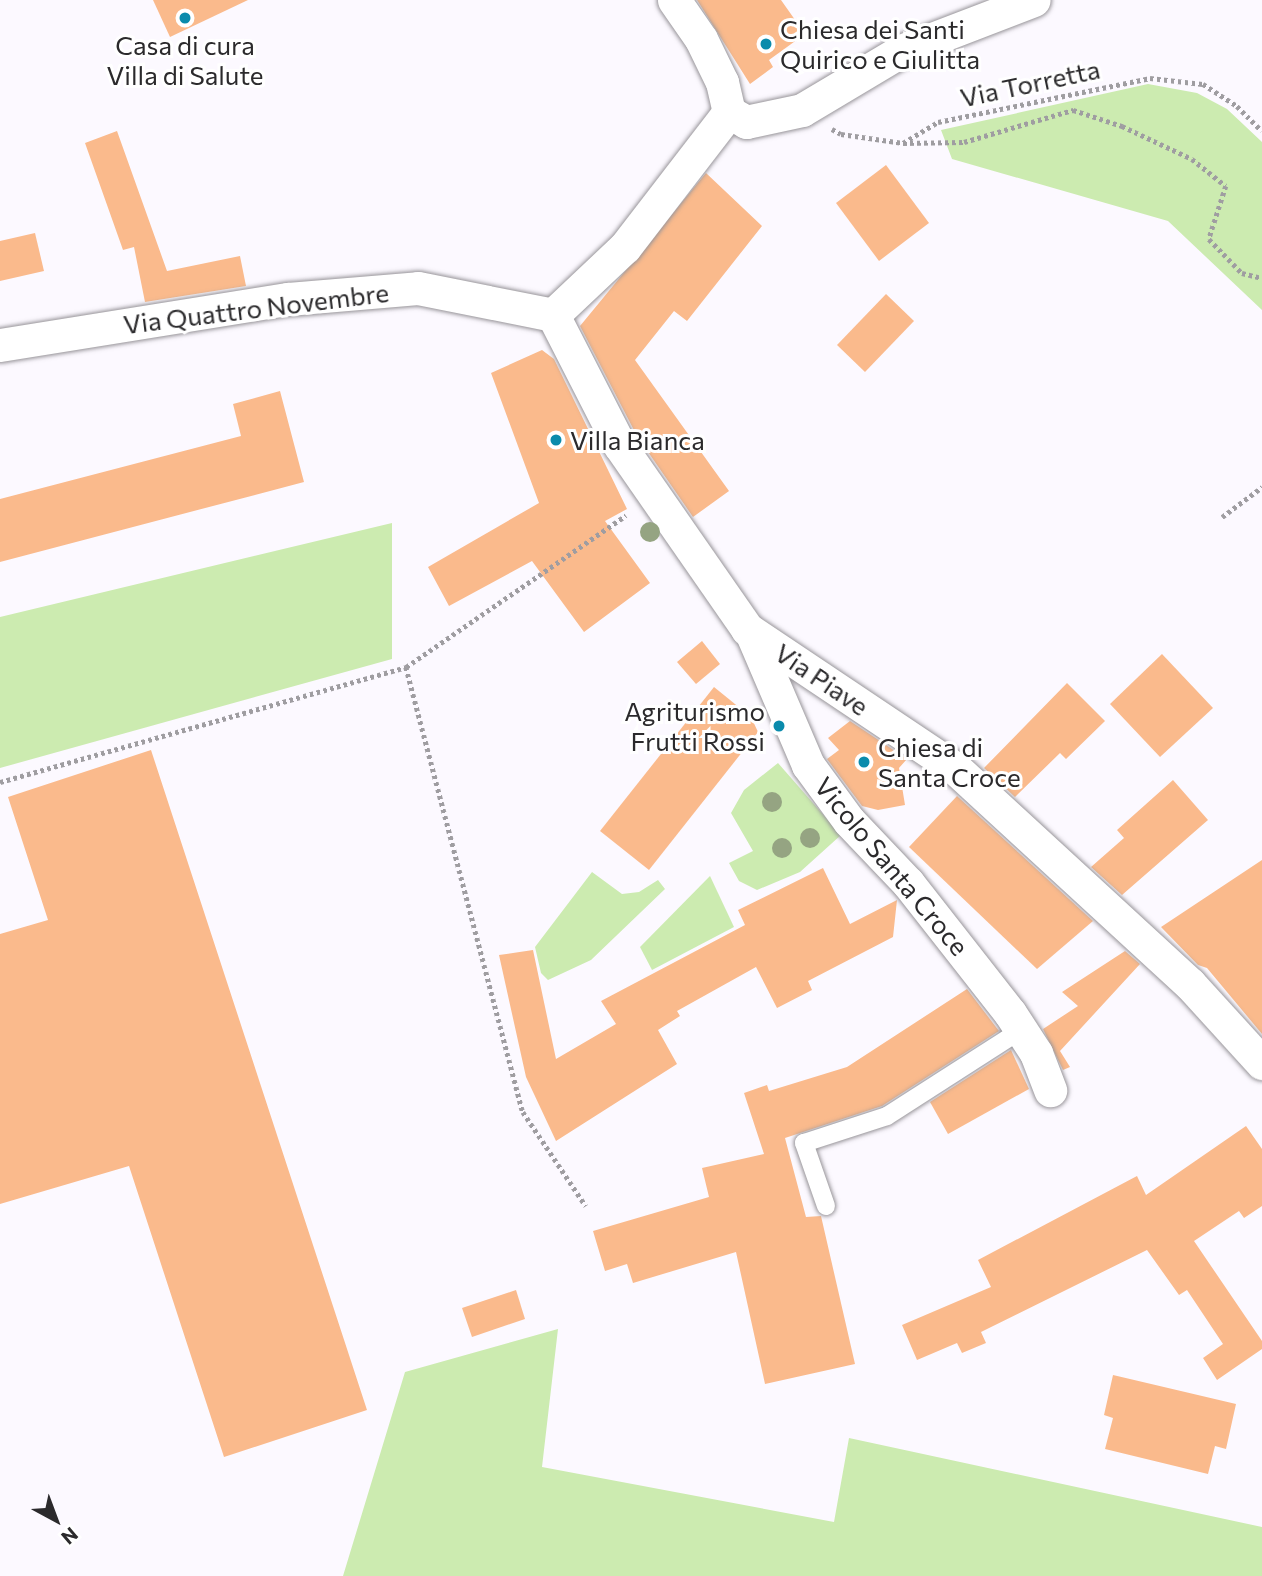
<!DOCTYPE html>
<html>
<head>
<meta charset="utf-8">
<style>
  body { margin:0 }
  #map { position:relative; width:1262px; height:1576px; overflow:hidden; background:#fcf9ff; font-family:Commissioner,sans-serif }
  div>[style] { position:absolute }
  .green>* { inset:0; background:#ccebb0 }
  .building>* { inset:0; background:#faba8c }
  .path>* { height:4.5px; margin-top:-2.25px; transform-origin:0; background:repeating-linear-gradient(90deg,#9f9da1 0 3.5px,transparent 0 7px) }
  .roads { filter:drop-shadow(0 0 2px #98959a) drop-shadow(0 0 2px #98959a) }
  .service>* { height:18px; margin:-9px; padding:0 9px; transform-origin:9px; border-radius:9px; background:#fff }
  .minor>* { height:33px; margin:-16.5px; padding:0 16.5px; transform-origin:16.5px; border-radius:16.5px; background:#fff }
  .trees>* { width:20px; height:20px; margin:-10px; border-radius:50%; background:#95a482 }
  .dots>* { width:19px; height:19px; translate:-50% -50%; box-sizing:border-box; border:4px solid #fff; border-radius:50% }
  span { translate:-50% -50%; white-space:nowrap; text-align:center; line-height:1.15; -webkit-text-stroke:6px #fff; paint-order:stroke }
  .poi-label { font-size:26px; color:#2b2a2c }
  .left { translate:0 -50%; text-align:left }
  .right { translate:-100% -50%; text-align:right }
  .street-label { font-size:26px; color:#2b2a2c }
  .north { position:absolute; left:21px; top:1485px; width:70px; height:70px; -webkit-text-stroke:5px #fff; paint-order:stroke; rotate:139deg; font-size:19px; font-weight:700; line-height:28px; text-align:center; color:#2b2a2c }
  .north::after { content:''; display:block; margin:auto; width:24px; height:32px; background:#2b2a2c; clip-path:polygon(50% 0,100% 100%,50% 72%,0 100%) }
</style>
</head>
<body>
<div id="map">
  <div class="green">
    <i style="clip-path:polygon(1148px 84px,1197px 93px,1227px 109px,1262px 142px,1262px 310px,1168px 221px,952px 159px,941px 130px)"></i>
    <i style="clip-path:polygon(392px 523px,392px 659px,0 768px,0 617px)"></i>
    <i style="clip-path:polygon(778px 763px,841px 835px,800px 872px,757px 890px,739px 881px,729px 863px,753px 851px,731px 813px,744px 790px)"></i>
    <i style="clip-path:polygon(592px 872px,622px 894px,639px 892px,658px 880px,665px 889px,591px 960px,548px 980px,541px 973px,535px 947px)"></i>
    <i style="clip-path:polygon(710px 876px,734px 927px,652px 970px,640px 947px)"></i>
    <i style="clip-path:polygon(558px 1329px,542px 1467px,834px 1522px,849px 1438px,1262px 1527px,1262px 1576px,343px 1576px,405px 1372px)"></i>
  </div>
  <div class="building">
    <i style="clip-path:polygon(153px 0,248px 0,170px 37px)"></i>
    <i style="clip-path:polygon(697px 0,781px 0,805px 34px,769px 60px,773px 67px,750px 84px)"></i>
    <i style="clip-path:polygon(117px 131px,167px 271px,240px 256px,246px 286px,145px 302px,134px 247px,123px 250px,85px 143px)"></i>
    <i style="clip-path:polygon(886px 165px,929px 223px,879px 261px,836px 203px)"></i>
    <i style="clip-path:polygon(706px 173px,762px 226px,687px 321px,674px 311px,635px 360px,729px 491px,693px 517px,637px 436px,580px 326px)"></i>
    <i style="clip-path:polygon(35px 233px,44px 271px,0 281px,0 241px)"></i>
    <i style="clip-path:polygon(886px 294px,914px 321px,865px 372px,837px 345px)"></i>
    <i style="clip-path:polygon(542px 350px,554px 359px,627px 509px,605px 521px,650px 583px,584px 632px,532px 561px,449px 606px,428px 567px,539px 503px,491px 373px)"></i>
    <i style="clip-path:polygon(280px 391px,304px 482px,0 562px,0 499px,241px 436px,233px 404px)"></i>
    <i style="clip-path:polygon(702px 641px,720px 664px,696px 684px,677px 662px)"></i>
    <i style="clip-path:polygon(1162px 654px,1213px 708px,1160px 757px,1110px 704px)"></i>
    <i style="clip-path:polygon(1067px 683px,1105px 721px,1066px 759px,1060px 753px,1015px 797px,984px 768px)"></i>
    <i style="clip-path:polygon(714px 687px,751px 717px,758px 732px,649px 870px,600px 831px)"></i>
    <i style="clip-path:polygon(850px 721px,907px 759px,899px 768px,905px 805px,878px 810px,862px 806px,827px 759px,839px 750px,828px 738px)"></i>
    <i style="clip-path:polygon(151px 750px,367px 1410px,224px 1457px,129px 1166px,0 1204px,0 934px,48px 920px,8px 797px)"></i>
    <i style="clip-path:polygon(1173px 780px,1208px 820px,1122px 895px,1091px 867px,1124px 838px,1117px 830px)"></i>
    <i style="clip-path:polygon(957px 796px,1093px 921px,1037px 969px,909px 847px)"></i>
    <i style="clip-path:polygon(1262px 860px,1262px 1034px,1207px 968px,1198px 965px,1161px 927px)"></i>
    <i style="clip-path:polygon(823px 868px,850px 924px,897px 900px,893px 937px,808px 981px,812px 990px,777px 1008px,756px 967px,677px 1011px,680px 1016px,658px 1030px,677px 1064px,556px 1141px,526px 1077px,499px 955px,533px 950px,556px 1059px,616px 1024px,601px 1001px,745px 925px,738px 910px)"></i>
    <i style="clip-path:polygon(1125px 951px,1140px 964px,1060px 1051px,1070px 1067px,1063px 1070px,1043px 1029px,1078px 1006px,1062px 992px)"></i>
    <i style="clip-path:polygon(967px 989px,999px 1031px,882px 1106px,785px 1138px,806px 1217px,821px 1216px,855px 1364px,765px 1384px,736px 1252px,633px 1283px,627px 1264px,605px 1271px,593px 1231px,709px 1197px,702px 1168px,764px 1154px,744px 1093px,767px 1085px,769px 1091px,847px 1067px)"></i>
    <i style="clip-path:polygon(1011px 1050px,1029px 1089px,948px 1134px,930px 1102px)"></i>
    <i style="clip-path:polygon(1246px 1126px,1262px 1149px,1262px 1206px,1244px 1218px,1239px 1211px,1194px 1241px,1262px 1341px,1262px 1349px,1217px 1380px,1203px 1358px,1223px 1344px,1187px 1290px,1179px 1295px,1147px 1250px,981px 1332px,986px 1343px,962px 1353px,957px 1343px,917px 1360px,902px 1325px,991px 1287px,978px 1260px,1137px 1176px,1146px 1195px)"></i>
    <i style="clip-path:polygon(516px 1290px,525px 1319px,472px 1337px,462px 1308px)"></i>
    <i style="clip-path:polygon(1113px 1375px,1236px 1404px,1226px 1449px,1215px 1446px,1208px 1474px,1105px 1449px,1113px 1418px,1104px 1415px)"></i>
  </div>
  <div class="path">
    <i style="left:832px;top:129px;width:10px;rotate:29deg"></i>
    <i style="left:841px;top:134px;width:63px;rotate:8.3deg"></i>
    <i style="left:903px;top:143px;width:41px;rotate:-31deg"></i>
    <i style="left:938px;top:122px;width:217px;rotate:-11.7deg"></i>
    <i style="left:1150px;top:78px;width:53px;rotate:6.5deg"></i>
    <i style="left:1203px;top:84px;width:40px;rotate:32.9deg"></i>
    <i style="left:1237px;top:106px;width:35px;rotate:45deg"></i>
    <i style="left:903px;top:143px;width:61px;rotate:-0.9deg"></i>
    <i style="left:964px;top:142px;width:114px;rotate:-16.4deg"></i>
    <i style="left:1073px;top:110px;width:52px;rotate:18.1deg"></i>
    <i style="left:1122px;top:126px;width:77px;rotate:25.2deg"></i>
    <i style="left:1192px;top:159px;width:43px;rotate:38.5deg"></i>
    <i style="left:1226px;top:186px;width:56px;rotate:107.8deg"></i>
    <i style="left:1209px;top:239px;width:47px;rotate:45.9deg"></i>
    <i style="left:1242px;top:273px;width:21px;rotate:14deg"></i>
    <i style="left:1222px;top:517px;width:50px;rotate:-36.9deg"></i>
    <i style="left:406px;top:667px;width:460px;rotate:75.3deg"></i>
    <i style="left:523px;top:1112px;width:113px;rotate:56.2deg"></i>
    <i style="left:0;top:782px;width:422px;rotate:-15.8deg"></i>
    <i style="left:406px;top:667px;width:267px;rotate:-34.6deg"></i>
  </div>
  <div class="roads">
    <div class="service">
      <i style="left:826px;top:1206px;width:67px;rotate:-109.2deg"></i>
      <i style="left:804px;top:1143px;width:87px;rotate:-18deg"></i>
      <i style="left:887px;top:1116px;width:159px;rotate:-32.7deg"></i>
    </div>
    <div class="minor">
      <i style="left:674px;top:0;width:47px;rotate:55.3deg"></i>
      <i style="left:701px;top:39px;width:48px;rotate:64deg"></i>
      <i style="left:722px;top:82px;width:31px;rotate:77deg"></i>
      <i style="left:729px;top:112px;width:20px;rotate:30deg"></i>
      <i style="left:746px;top:122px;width:57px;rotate:-12.1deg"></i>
      <i style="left:802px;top:110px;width:115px;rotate:-30.8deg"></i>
      <i style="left:901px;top:51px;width:142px;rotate:-21deg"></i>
      <i style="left:553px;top:315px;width:147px;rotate:62.9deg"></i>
      <i style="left:620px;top:446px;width:223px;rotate:55.2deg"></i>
      <i style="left:747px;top:629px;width:252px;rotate:33.8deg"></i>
      <i style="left:956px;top:769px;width:318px;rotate:42.6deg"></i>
      <i style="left:1190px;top:984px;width:107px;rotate:47.7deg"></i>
      <i style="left:553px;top:315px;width:99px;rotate:-43.4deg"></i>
      <i style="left:625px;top:247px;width:170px;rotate:-52.4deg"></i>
      <i style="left:0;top:345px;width:292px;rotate:-9.1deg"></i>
      <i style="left:288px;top:299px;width:130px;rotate:-4.8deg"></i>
      <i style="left:418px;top:288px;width:138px;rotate:11.3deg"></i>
      <i style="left:751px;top:632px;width:145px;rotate:66.8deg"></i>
      <i style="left:808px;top:765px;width:69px;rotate:53.8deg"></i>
      <i style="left:849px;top:821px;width:86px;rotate:46.4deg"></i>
      <i style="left:908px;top:883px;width:165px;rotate:51.9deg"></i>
      <i style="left:1010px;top:1013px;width:48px;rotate:57deg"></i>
      <i style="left:1036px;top:1053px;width:40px;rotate:69deg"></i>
    </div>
  </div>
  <div class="trees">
    <i style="left:650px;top:532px"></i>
    <i style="left:772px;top:802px"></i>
    <i style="left:810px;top:838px"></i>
    <i style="left:782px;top:848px"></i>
  </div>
  <div class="dots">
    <i style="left:185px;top:18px;background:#0a8bac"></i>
    <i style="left:766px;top:44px;background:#0a8bac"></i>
    <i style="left:556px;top:440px;background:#0a8bac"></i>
    <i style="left:779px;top:726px;background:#0a8bac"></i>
    <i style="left:864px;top:762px;background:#0a8bac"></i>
  </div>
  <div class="poi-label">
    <span class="left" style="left:780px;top:44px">Chiesa dei Santi<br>Quirico e Giulitta</span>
    <span style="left:185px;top:60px">Casa di cura<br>Villa di Salute</span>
    <span class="left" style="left:570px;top:440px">Villa Bianca</span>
    <span class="right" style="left:765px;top:726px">Agriturismo<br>Frutti Rossi</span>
    <span class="left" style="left:878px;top:762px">Chiesa di<br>Santa Croce</span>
  </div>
  <div class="street-label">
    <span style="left:1030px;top:83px;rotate:-12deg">Via Torretta</span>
    <span style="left:256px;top:308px;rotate:-7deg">Via Quattro Novembre</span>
    <span style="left:822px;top:679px;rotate:34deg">Via Piave</span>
    <span style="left:892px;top:866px;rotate:50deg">Vicolo Santa Croce</span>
  </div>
  <div class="north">N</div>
</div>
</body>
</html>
